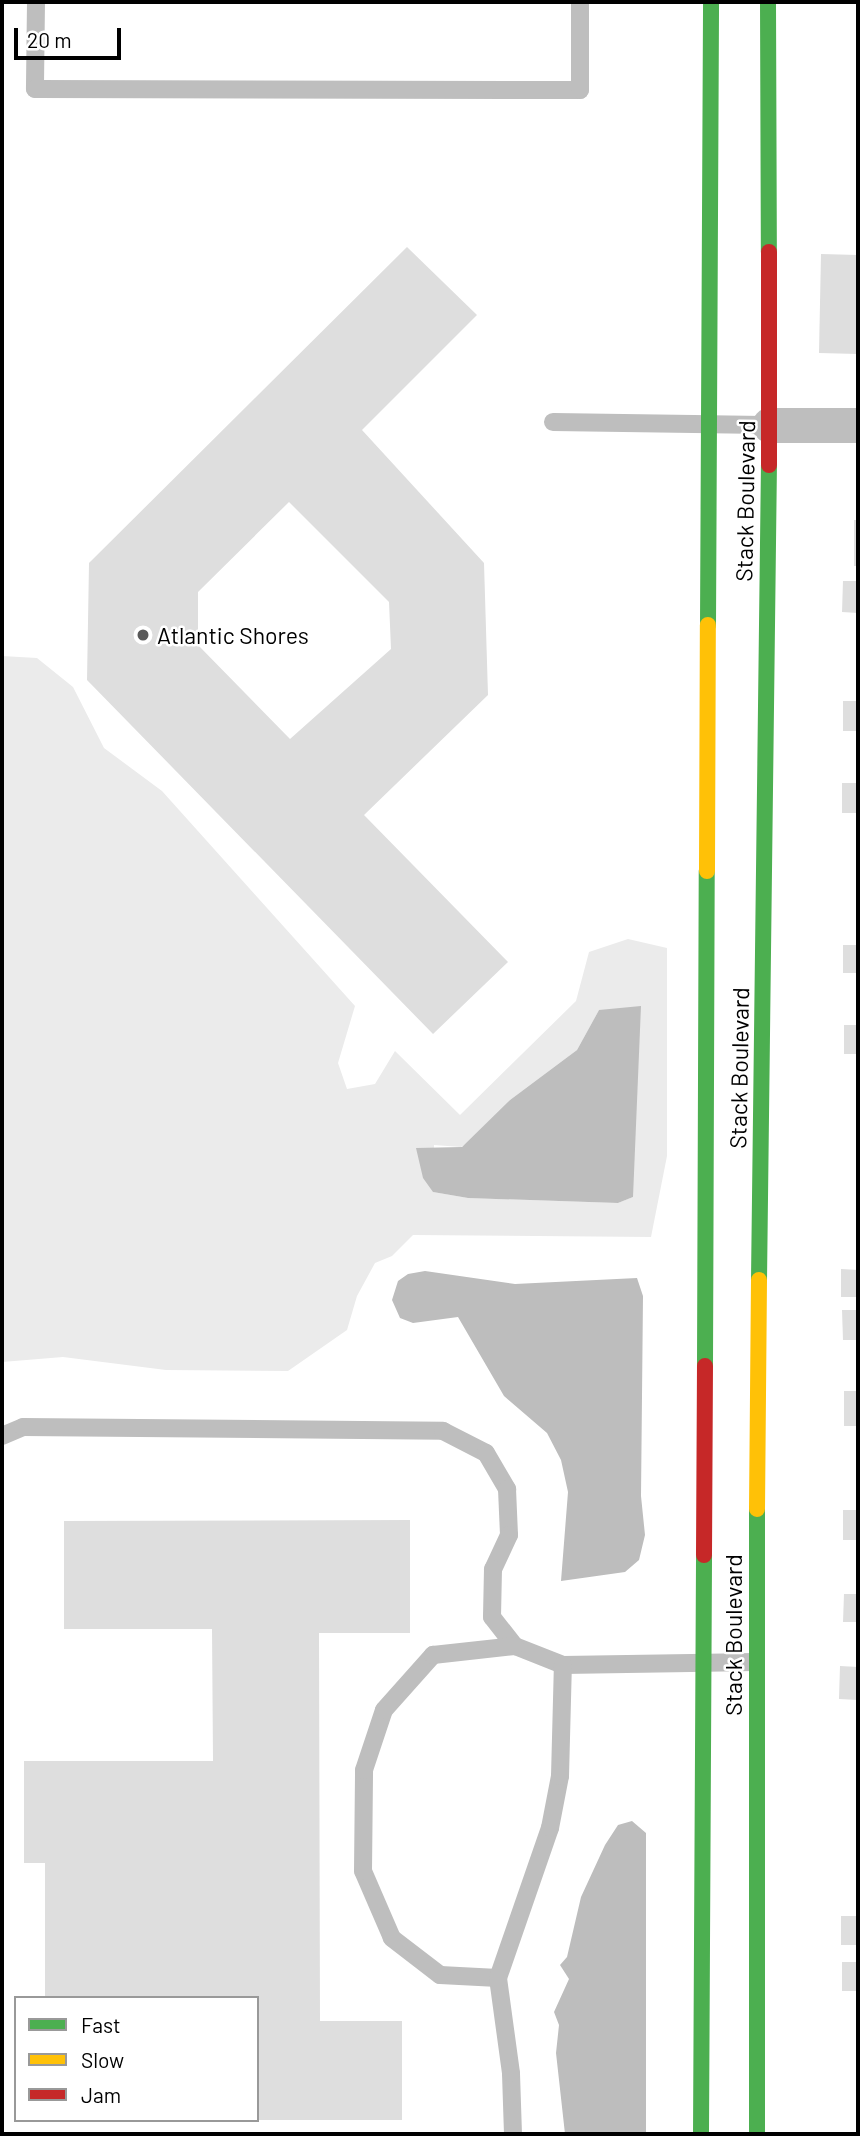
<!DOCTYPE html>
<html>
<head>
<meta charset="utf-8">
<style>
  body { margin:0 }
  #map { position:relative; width:860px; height:2136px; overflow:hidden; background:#fff; font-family:Barlow,sans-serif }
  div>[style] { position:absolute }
  .green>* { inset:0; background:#ebebeb }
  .water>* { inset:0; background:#bdbdbd }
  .building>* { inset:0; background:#dedede }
  .lane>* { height:18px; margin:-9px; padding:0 9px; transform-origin:9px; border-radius:9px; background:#bebebe }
  .street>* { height:35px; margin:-17.5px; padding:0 17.5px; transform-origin:17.5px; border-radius:17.5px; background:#bebebe }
  .fast>* { height:16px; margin:-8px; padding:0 8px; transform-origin:8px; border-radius:8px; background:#4caf50 }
  .slow>* { height:16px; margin:-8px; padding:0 8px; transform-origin:8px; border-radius:8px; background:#ffc107 }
  .jam>* { height:16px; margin:-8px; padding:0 8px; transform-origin:8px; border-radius:8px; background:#c62828 }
  .dots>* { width:19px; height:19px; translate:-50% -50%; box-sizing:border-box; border:4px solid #fff; border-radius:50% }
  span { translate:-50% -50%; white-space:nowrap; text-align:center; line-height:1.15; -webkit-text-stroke:5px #fff; paint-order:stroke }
  .street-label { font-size:23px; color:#000 }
  .poi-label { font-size:23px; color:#000 }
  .left { translate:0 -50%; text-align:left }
  .frame { position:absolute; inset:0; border:4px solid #000; pointer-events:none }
  .legend { position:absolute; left:14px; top:1996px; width:245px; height:126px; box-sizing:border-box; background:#fff; border:2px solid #999; margin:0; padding:9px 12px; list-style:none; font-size:21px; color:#000 }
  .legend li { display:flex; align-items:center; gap:14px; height:35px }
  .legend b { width:35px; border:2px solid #999 }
  .scale { position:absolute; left:14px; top:28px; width:107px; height:32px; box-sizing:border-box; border:4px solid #000; border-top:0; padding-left:9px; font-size:21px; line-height:24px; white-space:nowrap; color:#000; -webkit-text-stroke:5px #fff; paint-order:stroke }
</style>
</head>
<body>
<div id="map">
  <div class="green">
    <i style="clip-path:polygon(evenodd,2px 656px,37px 658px,73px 687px,104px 748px,162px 791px,355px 1006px,338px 1063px,347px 1089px,375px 1084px,395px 1051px,460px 1115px,576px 1001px,589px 952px,628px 939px,667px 948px,667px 1156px,651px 1237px,413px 1235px,392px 1256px,375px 1263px,357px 1296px,347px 1330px,288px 1371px,166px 1370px,63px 1357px,2px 1362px,2px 656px,599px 1010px,633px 1197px,618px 1203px,468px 1198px,433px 1192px,434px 1145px,461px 1147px,476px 1138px,510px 1100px,577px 1050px,599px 1010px)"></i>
  </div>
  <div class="water">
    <i style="clip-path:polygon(641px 1006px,633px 1197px,618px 1203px,468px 1198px,433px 1192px,423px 1178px,416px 1148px,462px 1147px,510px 1100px,577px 1050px,599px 1010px)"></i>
    <i style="clip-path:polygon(425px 1271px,515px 1284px,637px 1278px,643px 1296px,641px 1496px,645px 1535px,639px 1560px,625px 1572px,561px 1581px,568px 1492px,561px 1460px,547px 1433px,504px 1396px,458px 1317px,413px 1323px,400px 1318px,392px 1300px,398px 1281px,408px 1274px)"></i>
    <i style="clip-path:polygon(632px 1821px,646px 1833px,646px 2134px,565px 2134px,556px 2053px,559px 2025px,554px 2012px,569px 1979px,560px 1965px,567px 1957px,581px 1897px,605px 1845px,618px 1825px)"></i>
  </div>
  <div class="building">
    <i style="clip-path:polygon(evenodd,407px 247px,477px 315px,362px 430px,484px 563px,488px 695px,364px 815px,508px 962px,433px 1034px,87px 680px,89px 563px,407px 247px,289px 502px,389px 602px,391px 649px,290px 739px,198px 645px,198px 592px,289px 502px)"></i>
    <i style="clip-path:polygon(821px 254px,858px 255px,858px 354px,819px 353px)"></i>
    <i style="clip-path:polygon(854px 520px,858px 520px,858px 566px,854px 566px)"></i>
    <i style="clip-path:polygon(843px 581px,858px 581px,858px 613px,842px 612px)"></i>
    <i style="clip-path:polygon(843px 701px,858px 701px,858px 731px,843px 731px)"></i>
    <i style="clip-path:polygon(842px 783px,858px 783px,858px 813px,842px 813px)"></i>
    <i style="clip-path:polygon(843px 945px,858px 945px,858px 973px,843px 973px)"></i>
    <i style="clip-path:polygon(844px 1025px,858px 1025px,858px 1054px,844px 1054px)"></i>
    <i style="clip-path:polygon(841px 1269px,858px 1270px,858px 1297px,841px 1297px)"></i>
    <i style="clip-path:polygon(842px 1310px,858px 1310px,858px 1340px,843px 1340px)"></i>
    <i style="clip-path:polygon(844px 1391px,858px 1391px,858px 1426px,844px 1426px)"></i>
    <i style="clip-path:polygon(843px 1510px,858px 1510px,858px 1540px,843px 1540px)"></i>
    <i style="clip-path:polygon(410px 1520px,410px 1633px,319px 1633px,320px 2021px,402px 2021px,402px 2120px,257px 2120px,257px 1998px,45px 1998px,45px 1863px,24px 1863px,24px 1761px,213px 1761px,212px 1629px,64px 1629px,64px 1521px)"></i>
    <i style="clip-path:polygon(844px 1594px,858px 1594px,858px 1622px,843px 1622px)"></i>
    <i style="clip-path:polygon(840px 1666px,858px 1667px,858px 1700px,839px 1699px)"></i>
    <i style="clip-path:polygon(841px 1916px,858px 1916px,858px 1945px,841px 1945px)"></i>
    <i style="clip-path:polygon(842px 1962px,858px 1962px,858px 1991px,842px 1991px)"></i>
  </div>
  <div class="lane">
    <i style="left:36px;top:2px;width:87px;rotate:90.7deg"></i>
    <i style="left:35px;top:89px;width:545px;rotate:0.11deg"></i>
    <i style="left:580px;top:90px;width:88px;rotate:-90deg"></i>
    <i style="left:553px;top:422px;width:216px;rotate:0.8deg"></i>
    <i style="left:2px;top:1436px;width:23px;rotate:-23deg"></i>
    <i style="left:23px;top:1427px;width:420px;rotate:0.5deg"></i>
    <i style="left:443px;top:1431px;width:48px;rotate:27.1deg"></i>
    <i style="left:486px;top:1453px;width:42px;rotate:59.7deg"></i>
    <i style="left:507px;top:1489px;width:46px;rotate:87.5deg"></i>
    <i style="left:509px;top:1535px;width:38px;rotate:115deg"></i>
    <i style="left:493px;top:1569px;width:48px;rotate:91.2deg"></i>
    <i style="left:492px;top:1617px;width:37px;rotate:52deg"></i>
    <i style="left:515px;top:1646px;width:52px;rotate:21.6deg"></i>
    <i style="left:563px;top:1665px;width:192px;rotate:-0.9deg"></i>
    <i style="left:498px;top:1978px;width:58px;rotate:-177deg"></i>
    <i style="left:440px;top:1975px;width:61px;rotate:-142.4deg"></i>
    <i style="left:392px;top:1938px;width:73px;rotate:-113.4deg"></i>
    <i style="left:363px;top:1871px;width:101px;rotate:-89.4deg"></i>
    <i style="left:364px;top:1770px;width:63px;rotate:-71.6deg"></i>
    <i style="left:384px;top:1710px;width:74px;rotate:-48.3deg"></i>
    <i style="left:433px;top:1655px;width:82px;rotate:-6.3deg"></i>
    <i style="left:513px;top:2134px;width:61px;rotate:-91.9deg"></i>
    <i style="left:511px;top:2073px;width:96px;rotate:-97.8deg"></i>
    <i style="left:498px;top:1978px;width:159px;rotate:-70.9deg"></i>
    <i style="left:550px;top:1828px;width:53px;rotate:-79.1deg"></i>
    <i style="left:560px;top:1776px;width:111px;rotate:-88.5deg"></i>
  </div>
  <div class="street">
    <i style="left:769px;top:425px;width:89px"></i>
  </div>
  <div class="fast">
    <i style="left:768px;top:2px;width:250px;rotate:89.8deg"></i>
    <i style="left:708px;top:625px;width:623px;rotate:-89.72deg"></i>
    <i style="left:759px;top:1280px;width:815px;rotate:-89.3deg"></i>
    <i style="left:705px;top:1366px;width:495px;rotate:-89.8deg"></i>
    <i style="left:757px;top:1509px;width:625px;rotate:90deg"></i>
    <i style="left:701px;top:2134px;width:579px;rotate:-89.7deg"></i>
  </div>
  <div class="slow">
    <i style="left:707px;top:871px;width:246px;rotate:-89.8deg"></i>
    <i style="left:757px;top:1509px;width:229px;rotate:-89.5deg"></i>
  </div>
  <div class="jam">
    <i style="left:769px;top:465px;width:213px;rotate:-90deg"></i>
    <i style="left:704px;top:1555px;width:189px;rotate:-89.7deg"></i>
  </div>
  <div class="dots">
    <i style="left:143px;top:635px;background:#595959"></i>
  </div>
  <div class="street-label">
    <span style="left:745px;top:501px;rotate:-89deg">Stack Boulevard</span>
    <span style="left:739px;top:1068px;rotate:-89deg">Stack Boulevard</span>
    <span style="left:733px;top:1635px;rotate:-90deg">Stack Boulevard</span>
  </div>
  <div class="poi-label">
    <span class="left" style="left:157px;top:635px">Atlantic Shores</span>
  </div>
  <div class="frame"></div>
  <ul class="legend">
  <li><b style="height:9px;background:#4caf50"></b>Fast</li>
  <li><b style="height:9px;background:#ffc107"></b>Slow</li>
  <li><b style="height:9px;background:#c62828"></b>Jam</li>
  </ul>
  <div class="scale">20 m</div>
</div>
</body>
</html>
